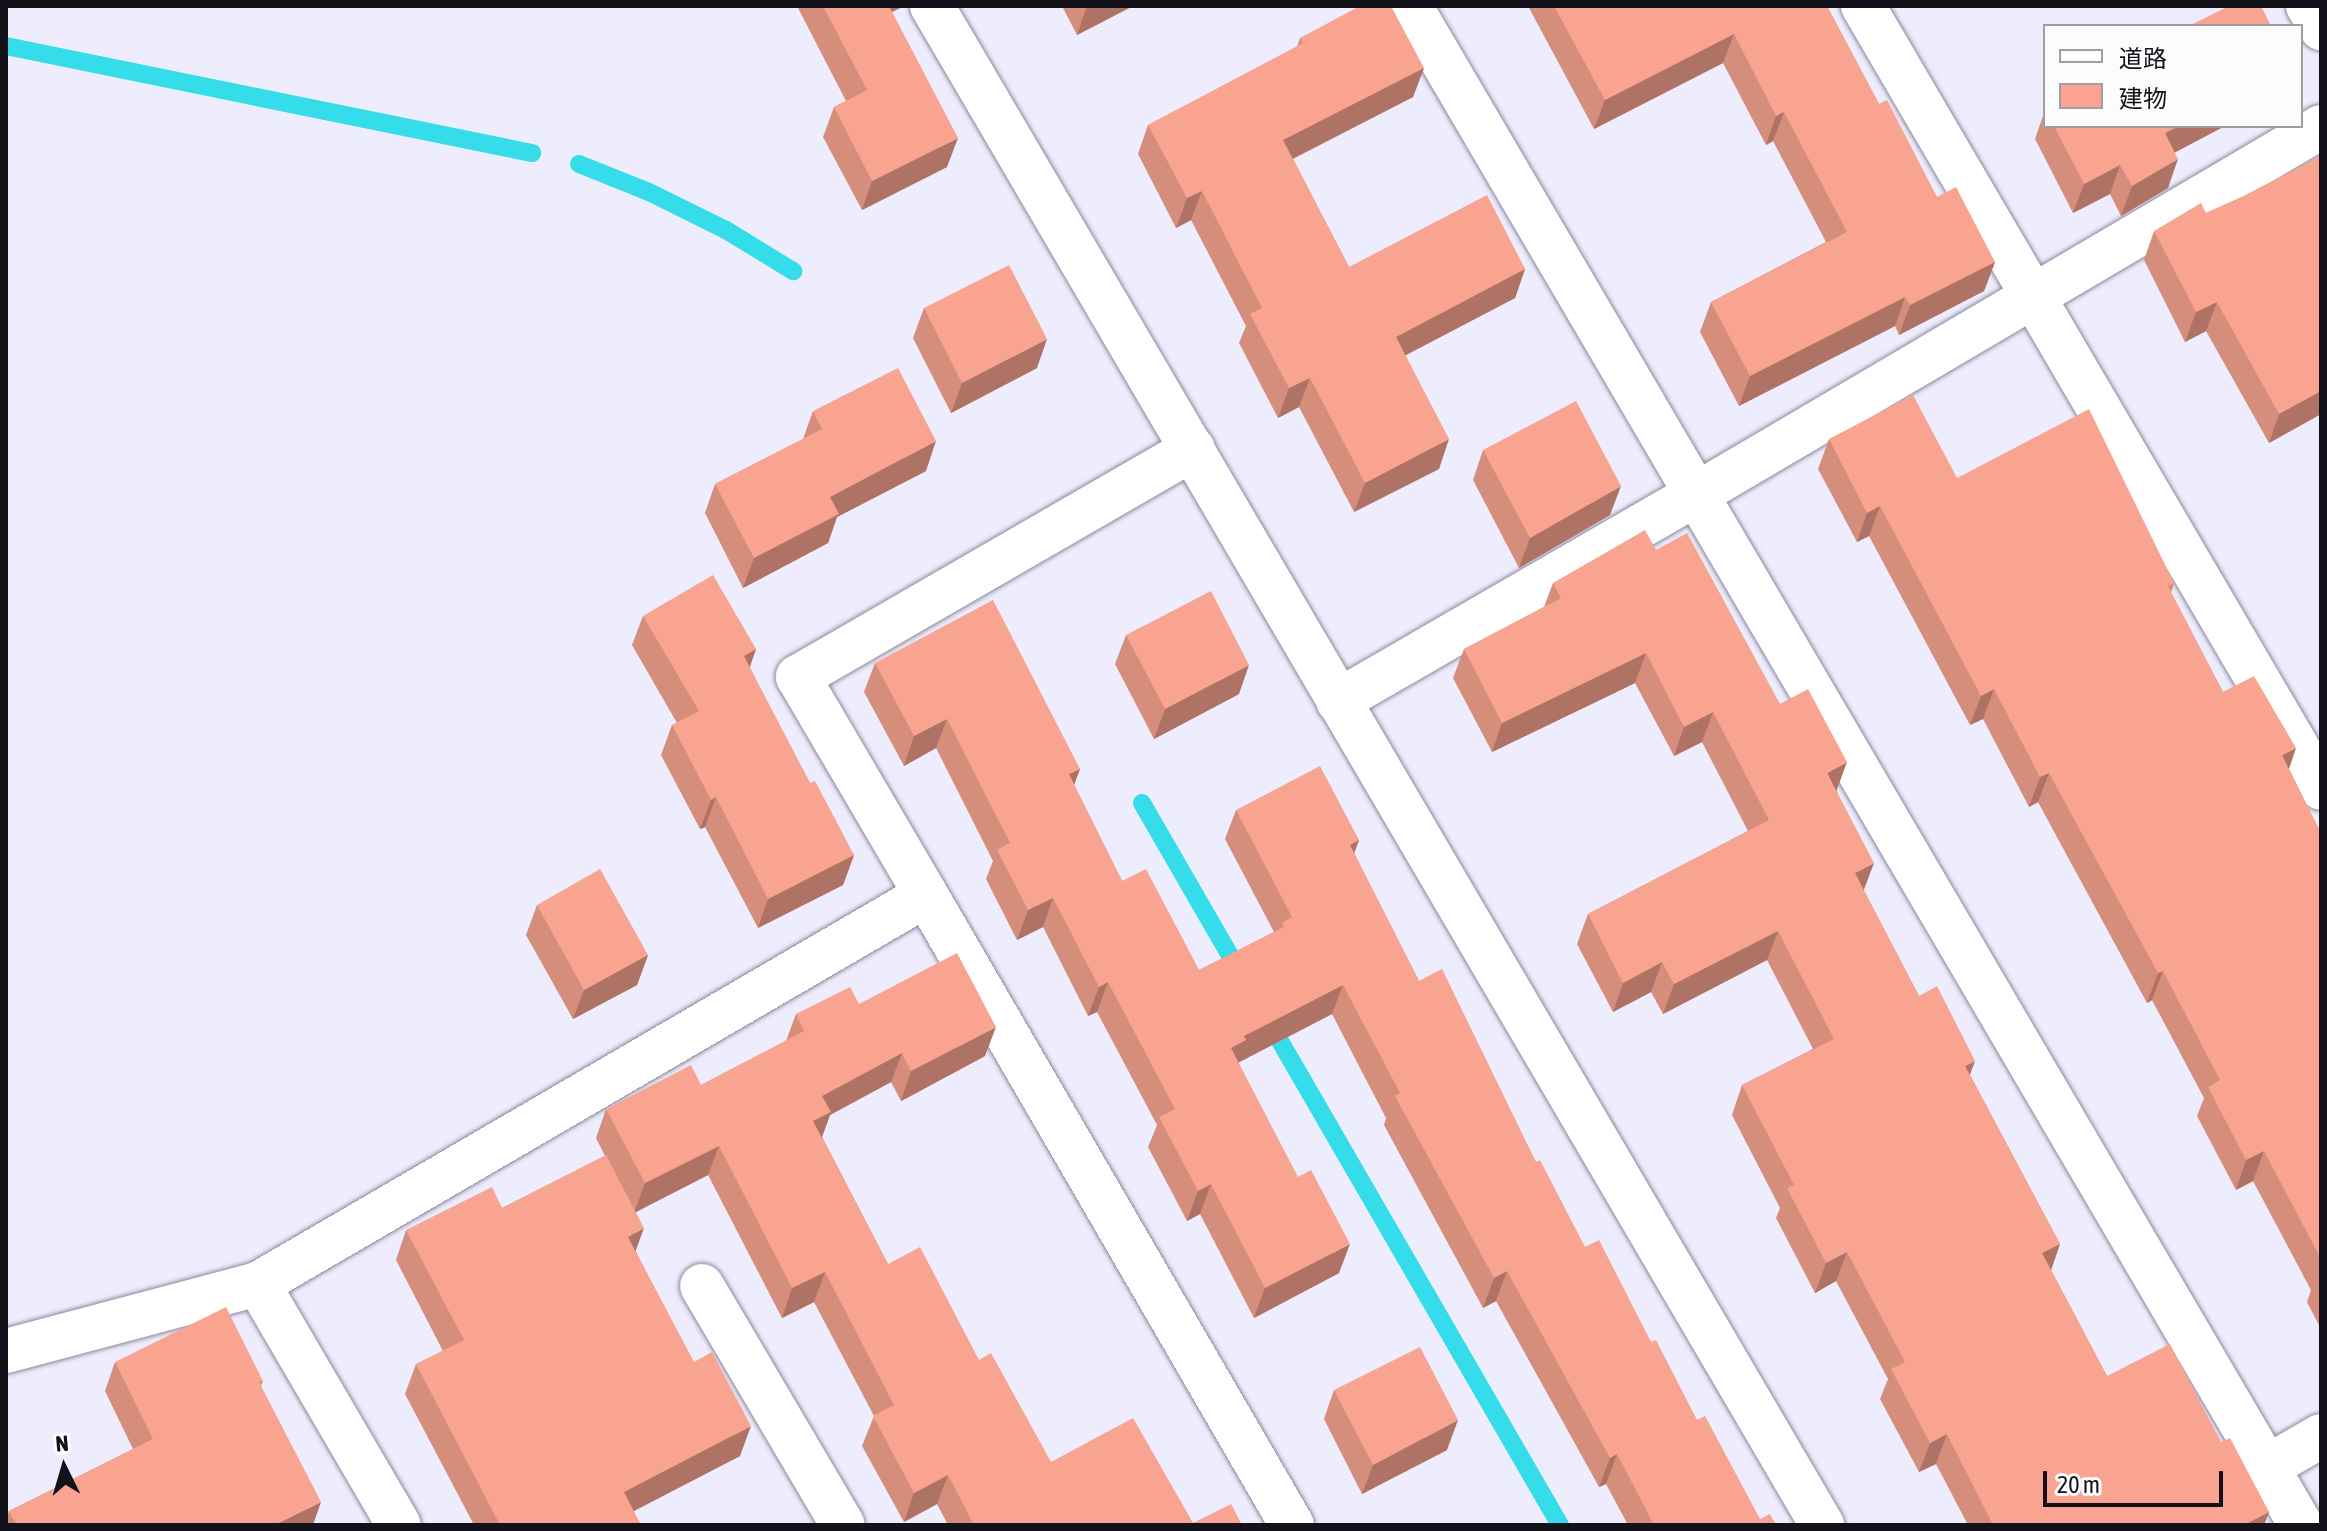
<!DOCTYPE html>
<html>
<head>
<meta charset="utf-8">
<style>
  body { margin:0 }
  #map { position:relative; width:2327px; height:1531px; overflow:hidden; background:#eeedfd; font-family:"Asap Condensed","Noto Sans JP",sans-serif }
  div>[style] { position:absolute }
  .stream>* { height:18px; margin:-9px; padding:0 9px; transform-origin:9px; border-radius:9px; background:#35dce9 }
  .roads { filter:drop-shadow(0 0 2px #8a879f) drop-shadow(0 0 2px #8a879f) }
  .minor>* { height:44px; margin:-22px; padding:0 22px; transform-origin:22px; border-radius:22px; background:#fff }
  .wall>* { inset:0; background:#d58d7c }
  .shaded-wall>* { inset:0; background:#ae7365 }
  .building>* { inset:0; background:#f8a490 }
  span { translate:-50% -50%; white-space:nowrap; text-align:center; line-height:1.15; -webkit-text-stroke:7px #fcfcfc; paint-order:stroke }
  .frame { position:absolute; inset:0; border:8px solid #13121b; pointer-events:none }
  .legend { position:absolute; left:2043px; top:24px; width:260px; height:104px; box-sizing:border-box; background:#fcfcfc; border:2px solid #9f9ea2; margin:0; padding:10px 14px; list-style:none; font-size:24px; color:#13121b }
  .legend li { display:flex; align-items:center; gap:16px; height:40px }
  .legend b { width:40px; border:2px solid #9f9ea2 }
  .north { position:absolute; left:24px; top:1427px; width:80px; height:80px; -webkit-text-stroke:6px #fcfcfc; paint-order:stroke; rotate:355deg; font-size:22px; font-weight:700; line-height:32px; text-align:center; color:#13121b }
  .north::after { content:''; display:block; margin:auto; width:28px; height:36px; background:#13121b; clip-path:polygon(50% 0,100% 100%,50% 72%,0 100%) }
  .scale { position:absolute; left:2043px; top:1471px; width:180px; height:36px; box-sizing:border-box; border:4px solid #13121b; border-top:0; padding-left:10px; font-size:24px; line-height:28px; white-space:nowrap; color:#13121b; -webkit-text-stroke:6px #fcfcfc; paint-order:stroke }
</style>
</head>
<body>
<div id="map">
  <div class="stream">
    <i style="left:6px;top:46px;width:537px;rotate:11.5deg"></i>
    <i style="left:579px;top:164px;width:75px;rotate:21.8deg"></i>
    <i style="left:649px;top:192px;width:86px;rotate:26.3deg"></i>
    <i style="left:726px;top:230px;width:79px;rotate:31.5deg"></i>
    <i style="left:1142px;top:803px;width:200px;rotate:60deg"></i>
    <i style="left:1269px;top:1022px;width:581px;rotate:59.95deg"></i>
  </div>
  <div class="roads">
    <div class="minor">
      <i style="left:932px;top:6px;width:1761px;rotate:59.63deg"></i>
      <i style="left:1410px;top:6px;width:1761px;rotate:59.61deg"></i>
      <i style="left:1863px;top:6px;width:906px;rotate:59.64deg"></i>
      <i style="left:2308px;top:6px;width:26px;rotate:59deg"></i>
      <i style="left:1338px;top:701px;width:414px;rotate:-30deg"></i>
      <i style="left:1697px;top:494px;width:724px;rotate:-30.46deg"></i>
      <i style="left:926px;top:895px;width:253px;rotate:-120.4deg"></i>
      <i style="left:798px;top:677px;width:456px;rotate:-30deg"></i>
      <i style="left:258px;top:1284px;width:279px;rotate:59.7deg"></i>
      <i style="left:702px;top:1286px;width:277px;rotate:59.5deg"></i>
      <i style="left:6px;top:1351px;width:261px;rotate:-14.9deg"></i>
      <i style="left:258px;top:1284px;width:773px;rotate:-30.21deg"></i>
      <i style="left:926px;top:895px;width:729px;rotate:59.85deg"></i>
      <i style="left:2267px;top:1467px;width:62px;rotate:-29.9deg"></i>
    </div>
  </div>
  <div class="wall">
    <i style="clip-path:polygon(797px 6px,904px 6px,892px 12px,947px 167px,862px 210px,823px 137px,834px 107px,846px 101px)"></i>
    <i style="clip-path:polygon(1062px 6px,1133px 6px,1077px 35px)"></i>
    <i style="clip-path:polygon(1528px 6px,1827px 6px,1879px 104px,1937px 197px,1995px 262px,1984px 291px,1899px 335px,1895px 326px,1739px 406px,1700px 332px,1711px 302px,1826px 242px,1773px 141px,1766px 145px,1723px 63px,1594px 129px)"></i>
    <i style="clip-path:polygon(1300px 38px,1424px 68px,1413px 97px,1293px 159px,1349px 267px,1525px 269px,1515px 298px,1406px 355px,1439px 469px,1354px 512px,1299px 407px,1278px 418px,1239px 343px,1246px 326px,1191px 220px,1176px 228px,1138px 154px,1148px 125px,1297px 47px)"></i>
    <i style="clip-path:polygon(2045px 110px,2045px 126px,2225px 126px,2175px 152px,2168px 188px,2121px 216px,2110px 194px,2073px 213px,2035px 139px)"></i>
    <i style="clip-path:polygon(2321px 156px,2321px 414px,2269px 443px,2206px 331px,2185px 342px,2144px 260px,2154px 231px,2206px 213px,2244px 196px)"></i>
    <i style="clip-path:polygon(924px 308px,1037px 368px,951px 413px,913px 338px)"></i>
    <i style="clip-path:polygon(813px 411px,926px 471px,837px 517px,828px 543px,743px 588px,705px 513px,715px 484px,803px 439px)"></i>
    <i style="clip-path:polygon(1829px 439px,1957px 478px,2174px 583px,2171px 593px,2223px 692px,2289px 769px,2321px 834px,2321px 1329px,2307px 1302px,2311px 1290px,2253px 1181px,2236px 1190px,2197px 1116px,2204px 1098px,2152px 1000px,2147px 1003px,2038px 802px,2029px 807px,1983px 719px,1970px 725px,1869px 536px,1857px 542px,1818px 469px)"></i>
    <i style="clip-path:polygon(1483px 450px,1610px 515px,1519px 568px,1473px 480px)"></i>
    <i style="clip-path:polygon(1656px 550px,1780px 704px,1837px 791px,1864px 891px,1919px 996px,1970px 1075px,2060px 1244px,2051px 1270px,2107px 1376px,2221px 1442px,2269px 1512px,2264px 1525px,1968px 1525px,1936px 1464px,1919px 1472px,1880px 1399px,1888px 1379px,1836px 1281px,1815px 1293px,1776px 1218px,1780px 1208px,1732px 1115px,1742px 1085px,1813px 1049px,1767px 960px,1663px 1014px,1651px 992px,1613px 1012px,1577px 944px,1588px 914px,1748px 831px,1702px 742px,1674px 756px,1635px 683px,1492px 752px,1453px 678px,1464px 649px,1544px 607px,1553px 583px)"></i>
    <i style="clip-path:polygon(643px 616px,756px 649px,749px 668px,810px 783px,854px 855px,843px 885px,758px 928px,705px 827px,700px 829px,661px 755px,672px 725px,677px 723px,632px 645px)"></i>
    <i style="clip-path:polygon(1126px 635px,1239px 694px,1154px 739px,1115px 664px)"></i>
    <i style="clip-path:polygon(875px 663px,1080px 769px,1074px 785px,1122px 881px,1199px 970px,1274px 932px,1225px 839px,1236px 810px,1359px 840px,1354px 853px,1419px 981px,1536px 1162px,1585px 1247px,1651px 1342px,1697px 1420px,1760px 1519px,1776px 1525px,1628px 1525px,1606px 1484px,1599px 1487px,1496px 1301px,1483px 1308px,1384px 1125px,1386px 1118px,1332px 1014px,1238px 1063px,1339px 1273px,1254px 1318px,1200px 1214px,1187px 1221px,1148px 1147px,1157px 1125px,1097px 1012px,1088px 1016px,1043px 927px,1017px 940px,986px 879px,993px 861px,936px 748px,904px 766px,864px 692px)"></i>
    <i style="clip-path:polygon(537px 905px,648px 955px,637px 985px,573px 1019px,526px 935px)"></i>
    <i style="clip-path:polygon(859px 1004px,985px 1056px,901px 1101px,891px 1082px,830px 1115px,822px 1137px,888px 1264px,979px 1360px,1051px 1462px,1193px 1523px,1242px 1525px,948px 1525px,937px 1504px,904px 1522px,862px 1446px,874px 1416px,814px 1302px,782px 1318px,708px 1175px,636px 1212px,636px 1252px,740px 1456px,633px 1511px,641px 1525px,474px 1525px,405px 1394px,416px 1364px,443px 1351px,396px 1260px,406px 1230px,502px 1208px,605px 1156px,596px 1138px,606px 1109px,701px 1085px,786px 1041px,796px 1014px)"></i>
    <i style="clip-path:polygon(115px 1362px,263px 1381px,261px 1386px,313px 1525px,6px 1525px,6px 1520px,9px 1511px,133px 1449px,105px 1391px)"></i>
    <i style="clip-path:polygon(1334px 1390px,1447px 1450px,1362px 1494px,1324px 1419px)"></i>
  </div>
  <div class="shaded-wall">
    <i style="clip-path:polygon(878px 6px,904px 6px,872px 22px)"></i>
    <i style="clip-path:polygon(1087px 6px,1133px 6px,1077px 35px)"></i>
    <i style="clip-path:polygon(1734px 34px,1723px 63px,1594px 129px,1605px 100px)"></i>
    <i style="clip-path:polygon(1424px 68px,1413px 97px,1272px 169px,1283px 140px)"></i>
    <i style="clip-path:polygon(1784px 112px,1773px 141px,1766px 145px,1776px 116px)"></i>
    <i style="clip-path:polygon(2179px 126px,2225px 126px,2155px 163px,2165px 133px)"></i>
    <i style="clip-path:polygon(958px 138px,947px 167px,862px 210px,872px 181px)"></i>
    <i style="clip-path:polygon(2178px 159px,2168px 188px,2121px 216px,2132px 186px)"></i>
    <i style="clip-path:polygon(2120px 165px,2110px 194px,2073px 213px,2084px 184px)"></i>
    <i style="clip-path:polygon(1202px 191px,1191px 220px,1176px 228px,1187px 198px)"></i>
    <i style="clip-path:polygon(1995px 262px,1984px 291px,1899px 335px,1910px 305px)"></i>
    <i style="clip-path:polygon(1525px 269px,1515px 298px,1385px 366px,1396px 337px)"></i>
    <i style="clip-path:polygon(1905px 297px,1895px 326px,1739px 406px,1750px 376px)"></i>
    <i style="clip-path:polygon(2217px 302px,2206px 331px,2185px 342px,2196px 312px)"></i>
    <i style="clip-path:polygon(1047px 339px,1037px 368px,951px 413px,962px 383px)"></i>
    <i style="clip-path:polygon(1310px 378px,1299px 407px,1278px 418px,1289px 388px)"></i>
    <i style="clip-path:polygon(2321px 391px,2321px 414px,2269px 443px,2279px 414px)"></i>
    <i style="clip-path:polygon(1449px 439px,1439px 469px,1354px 512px,1365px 483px)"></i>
    <i style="clip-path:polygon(936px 441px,926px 471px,837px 517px,828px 543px,743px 588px,754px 558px,830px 497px)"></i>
    <i style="clip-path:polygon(1621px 486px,1610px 515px,1519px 568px,1530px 538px)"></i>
    <i style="clip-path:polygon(1880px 506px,1869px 536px,1857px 542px,1867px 513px)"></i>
    <i style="clip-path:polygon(756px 649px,746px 678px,744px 656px)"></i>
    <i style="clip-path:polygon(1646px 653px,1635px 683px,1492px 752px,1502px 723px)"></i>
    <i style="clip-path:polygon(1249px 665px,1239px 694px,1154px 739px,1165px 709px)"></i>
    <i style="clip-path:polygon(1994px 689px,1983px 719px,1970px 725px,1981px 696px)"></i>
    <i style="clip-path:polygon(1713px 712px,1702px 742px,1674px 756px,1684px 727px)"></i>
    <i style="clip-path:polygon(947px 719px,936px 748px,904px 766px,914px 736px)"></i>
    <i style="clip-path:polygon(2296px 748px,2286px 778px,2282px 755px)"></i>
    <i style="clip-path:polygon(1847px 762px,1836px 792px,1827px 773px)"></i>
    <i style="clip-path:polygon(1080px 769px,1069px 798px,1069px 774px)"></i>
    <i style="clip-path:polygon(2049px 773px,2038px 802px,2029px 807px,2040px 777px)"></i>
    <i style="clip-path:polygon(716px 797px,705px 827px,700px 829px,711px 800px)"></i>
    <i style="clip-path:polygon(1359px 840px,1348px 870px,1350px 845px)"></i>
    <i style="clip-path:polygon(854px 855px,843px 885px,758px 928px,768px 899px)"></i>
    <i style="clip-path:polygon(1874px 863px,1863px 892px,1855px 873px)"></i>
    <i style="clip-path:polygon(1053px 898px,1043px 927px,1017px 940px,1028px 910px)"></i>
    <i style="clip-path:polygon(1778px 931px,1767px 960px,1663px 1014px,1674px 984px)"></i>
    <i style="clip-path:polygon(648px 955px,637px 985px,573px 1019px,584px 990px)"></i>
    <i style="clip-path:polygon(1662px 962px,1651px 992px,1613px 1012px,1623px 983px)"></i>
    <i style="clip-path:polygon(2163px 971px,2152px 1000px,2147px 1003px,2158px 973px)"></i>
    <i style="clip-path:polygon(1108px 982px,1097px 1012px,1088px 1016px,1099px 987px)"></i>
    <i style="clip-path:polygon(1343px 985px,1332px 1014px,1237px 1063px,1231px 1048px,1244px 1036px)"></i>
    <i style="clip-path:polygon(996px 1027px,985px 1056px,901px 1101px,911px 1071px)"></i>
    <i style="clip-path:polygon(902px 1053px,891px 1082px,830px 1115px,820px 1142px,803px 1150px,822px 1096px)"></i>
    <i style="clip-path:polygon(1975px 1061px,1964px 1091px,1965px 1066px)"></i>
    <i style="clip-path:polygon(719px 1146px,708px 1175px,634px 1213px,645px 1183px)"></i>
    <i style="clip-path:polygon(2264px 1151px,2253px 1181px,2236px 1190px,2246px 1160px)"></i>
    <i style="clip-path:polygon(1211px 1184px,1200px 1214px,1187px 1221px,1198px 1191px)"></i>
    <i style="clip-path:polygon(644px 1228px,633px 1258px,628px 1237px)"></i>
    <i style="clip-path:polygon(1350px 1244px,1339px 1273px,1254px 1318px,1265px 1288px)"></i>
    <i style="clip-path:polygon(2060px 1244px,2050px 1273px,2042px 1253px)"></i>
    <i style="clip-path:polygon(1847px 1252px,1836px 1281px,1815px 1293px,1826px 1263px)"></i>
    <i style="clip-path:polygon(1507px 1271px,1496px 1301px,1483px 1308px,1494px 1278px)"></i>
    <i style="clip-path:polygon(825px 1272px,814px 1302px,782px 1318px,792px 1288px)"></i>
    <i style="clip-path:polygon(1458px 1420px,1447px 1450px,1362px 1494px,1373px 1465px)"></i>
    <i style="clip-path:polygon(751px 1426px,740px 1456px,613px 1522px,624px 1492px)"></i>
    <i style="clip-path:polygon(1947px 1434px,1936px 1464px,1919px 1472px,1930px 1443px)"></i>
    <i style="clip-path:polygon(1617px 1454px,1606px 1484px,1599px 1487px,1610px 1458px)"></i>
    <i style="clip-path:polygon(948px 1475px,937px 1504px,904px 1522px,914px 1493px)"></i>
    <i style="clip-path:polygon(321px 1502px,313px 1525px,275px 1525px)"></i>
    <i style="clip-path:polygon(2269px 1512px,2264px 1525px,2244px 1525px)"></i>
  </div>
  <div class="building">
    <i style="clip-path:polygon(823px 6px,889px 6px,958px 138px,872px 181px,834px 107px,867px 90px)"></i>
    <i style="clip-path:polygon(1360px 6px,1391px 6px,1424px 68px,1283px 140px,1349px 267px,1487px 195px,1525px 269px,1396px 337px,1449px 439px,1365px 483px,1310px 378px,1289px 388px,1250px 314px,1262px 308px,1202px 191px,1187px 198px,1148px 125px,1303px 43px,1300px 38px)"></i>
    <i style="clip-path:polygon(1554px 6px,1827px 6px,1879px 104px,1887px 100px,1937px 197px,1956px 187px,1995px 262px,1910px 305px,1905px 297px,1750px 376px,1711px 302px,1847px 232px,1784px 112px,1776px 116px,1734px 34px,1605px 100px)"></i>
    <i style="clip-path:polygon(2229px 6px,2261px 6px,2271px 26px,2189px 26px)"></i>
    <i style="clip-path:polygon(2054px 126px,2179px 126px,2165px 133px,2178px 159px,2132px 186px,2120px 165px,2084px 184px)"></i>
    <i style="clip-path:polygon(2321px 156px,2321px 391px,2279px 414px,2217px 302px,2196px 312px,2154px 231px,2201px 203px,2206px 213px,2244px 196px)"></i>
    <i style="clip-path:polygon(1009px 265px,1047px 339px,962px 383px,924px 308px)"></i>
    <i style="clip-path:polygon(898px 368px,936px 441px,830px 497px,839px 514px,754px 558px,715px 484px,822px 429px,813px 411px)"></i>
    <i style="clip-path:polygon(1913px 395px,1957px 478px,2089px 409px,2174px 583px,2168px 586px,2223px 692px,2254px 676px,2296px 748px,2282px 755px,2321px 833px,2321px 1259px,2264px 1151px,2246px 1160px,2208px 1087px,2220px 1080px,2163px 971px,2158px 973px,2049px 773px,2040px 777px,1994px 689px,1981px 696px,1880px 506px,1867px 513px,1829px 439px)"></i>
    <i style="clip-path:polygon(1576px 401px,1621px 486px,1530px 538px,1483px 450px)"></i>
    <i style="clip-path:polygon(1645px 530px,1656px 550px,1687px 533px,1780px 704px,1808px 689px,1847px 762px,1827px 773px,1874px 863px,1855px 873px,1919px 996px,1937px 986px,1975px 1061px,1965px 1066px,2060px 1244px,2042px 1253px,2107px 1376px,2170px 1344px,2221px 1442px,2230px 1438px,2269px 1512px,2244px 1525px,1993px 1525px,1947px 1434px,1930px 1443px,1891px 1369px,1905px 1362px,1847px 1252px,1826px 1263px,1787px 1188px,1794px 1185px,1742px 1085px,1834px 1039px,1778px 931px,1674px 984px,1662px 962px,1623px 983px,1588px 914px,1769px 820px,1713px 712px,1684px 727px,1646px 653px,1502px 723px,1464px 649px,1561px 598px,1553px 583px)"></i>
    <i style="clip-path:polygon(713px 575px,756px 649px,744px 656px,810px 783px,815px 781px,854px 855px,768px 899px,716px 797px,711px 800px,672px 725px,699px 711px,643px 616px)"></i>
    <i style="clip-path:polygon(1211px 591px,1249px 665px,1165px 709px,1126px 635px)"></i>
    <i style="clip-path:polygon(993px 600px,1080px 769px,1069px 774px,1122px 881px,1146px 869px,1199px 970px,1284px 927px,1282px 923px,1292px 917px,1236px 810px,1320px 766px,1359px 840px,1350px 845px,1419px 981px,1442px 969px,1536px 1162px,1540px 1160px,1585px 1247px,1599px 1240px,1651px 1342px,1656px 1340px,1697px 1420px,1705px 1416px,1760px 1519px,1770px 1514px,1776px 1525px,1654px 1525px,1617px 1454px,1610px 1458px,1507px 1271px,1494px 1278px,1395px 1096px,1400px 1093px,1343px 985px,1244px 1036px,1246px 1040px,1231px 1048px,1298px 1177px,1311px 1170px,1350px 1244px,1265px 1288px,1211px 1184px,1198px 1191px,1159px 1117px,1175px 1109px,1108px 982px,1099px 987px,1053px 898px,1028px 910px,997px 850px,1010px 843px,947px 719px,914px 736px,875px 663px)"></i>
    <i style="clip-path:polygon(600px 869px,648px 955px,584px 990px,537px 905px)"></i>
    <i style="clip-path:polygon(957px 953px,996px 1027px,911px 1071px,902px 1053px,822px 1096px,831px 1112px,813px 1121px,888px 1264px,920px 1247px,979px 1360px,991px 1353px,1051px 1462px,1133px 1418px,1193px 1523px,1231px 1504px,1242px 1525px,974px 1525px,948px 1475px,914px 1493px,873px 1416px,894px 1405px,825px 1272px,792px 1288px,719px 1146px,645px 1183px,606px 1109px,691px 1065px,701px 1085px,804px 1031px,796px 1014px,850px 987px,859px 1004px)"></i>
    <i style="clip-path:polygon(606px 1155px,644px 1228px,628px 1237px,694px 1362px,712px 1352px,751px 1426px,624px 1492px,641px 1525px,500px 1525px,416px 1364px,464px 1340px,406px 1230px,492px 1187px,502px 1208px)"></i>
    <i style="clip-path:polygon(226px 1307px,263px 1381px,259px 1382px,321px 1502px,275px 1525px,17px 1525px,9px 1511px,153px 1439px,115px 1362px)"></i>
    <i style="clip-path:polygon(1420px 1347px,1458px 1420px,1373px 1465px,1334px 1390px)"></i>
  </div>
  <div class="frame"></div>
  <ul class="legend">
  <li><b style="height:10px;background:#fff"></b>道路</li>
  <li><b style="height:22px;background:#f8a490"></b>建物</li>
  </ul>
  <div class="north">N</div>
  <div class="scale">20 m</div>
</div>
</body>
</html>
